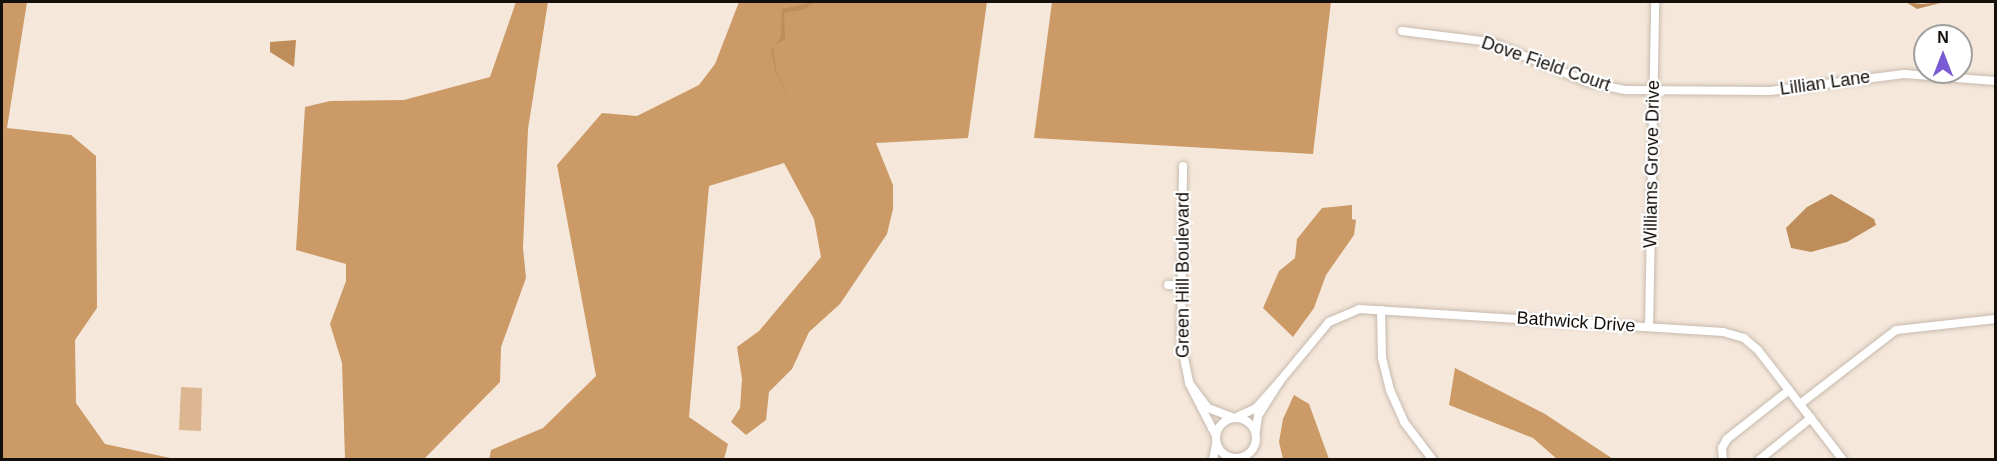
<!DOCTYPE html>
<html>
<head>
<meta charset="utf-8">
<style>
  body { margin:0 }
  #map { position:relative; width:1997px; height:461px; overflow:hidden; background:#f5e8db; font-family:Arial,sans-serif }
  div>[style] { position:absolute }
  .green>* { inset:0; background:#dcb690 }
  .forest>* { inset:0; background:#cb9a66 }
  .water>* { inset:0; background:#be8d5a }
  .roads { filter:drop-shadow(0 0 2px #c7baae) drop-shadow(0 0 2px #c7baae) }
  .minor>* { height:8px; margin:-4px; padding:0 4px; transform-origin:4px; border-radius:4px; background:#fff }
  .minor>.ring { margin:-4px; padding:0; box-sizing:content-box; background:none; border:8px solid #fff; border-radius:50% }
  span { translate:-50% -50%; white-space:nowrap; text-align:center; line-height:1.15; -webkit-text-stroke:4.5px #fff; paint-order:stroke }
  .street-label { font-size:18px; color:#140f0b }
  .frame { position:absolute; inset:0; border:3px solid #140f0b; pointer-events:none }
  .north { position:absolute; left:1913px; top:24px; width:60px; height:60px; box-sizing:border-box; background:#fff; border:2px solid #a19f9d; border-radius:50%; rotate:0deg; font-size:16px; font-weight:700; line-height:24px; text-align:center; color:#140f0b }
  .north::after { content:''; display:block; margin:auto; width:21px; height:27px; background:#7a5ad5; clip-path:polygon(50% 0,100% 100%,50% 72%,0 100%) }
</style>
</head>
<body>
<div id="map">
  <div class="green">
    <i style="clip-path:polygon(181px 387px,202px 388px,201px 431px,179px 430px)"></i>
  </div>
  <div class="forest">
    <i style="clip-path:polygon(2px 2px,27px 2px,7px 128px,71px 135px,96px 156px,97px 308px,75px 340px,76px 403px,105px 444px,175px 459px,2px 459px)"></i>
    <i style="clip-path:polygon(516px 2px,548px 2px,528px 129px,523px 248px,526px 278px,501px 347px,500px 382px,424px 459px,345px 459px,342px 363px,330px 324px,346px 281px,346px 264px,296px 250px,305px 107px,330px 101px,404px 100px,490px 77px)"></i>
    <i style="clip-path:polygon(739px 2px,987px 2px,968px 138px,876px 143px,893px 185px,893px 209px,887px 234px,840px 304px,809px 332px,792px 369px,769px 392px,766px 420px,746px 435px,731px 422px,740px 408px,742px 379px,737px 347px,759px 331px,821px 257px,814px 219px,784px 163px,709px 186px,689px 417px,728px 444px,724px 459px,489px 460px,491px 450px,543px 428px,596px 376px,557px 165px,602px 113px,637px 116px,699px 85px,715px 64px)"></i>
    <i style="clip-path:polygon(1052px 2px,1331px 2px,1313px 154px,1034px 138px)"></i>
    <i style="clip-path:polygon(1352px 205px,1352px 219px,1356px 220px,1354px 235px,1326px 275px,1314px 308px,1293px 337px,1263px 308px,1279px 271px,1295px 258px,1297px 239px,1322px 208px)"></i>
    <i style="clip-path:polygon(1455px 368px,1545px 414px,1613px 459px,1557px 459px,1533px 438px,1449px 405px)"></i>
    <i style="clip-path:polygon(1294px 395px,1309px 404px,1329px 459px,1283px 459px,1279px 442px,1283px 419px)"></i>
  </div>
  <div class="water">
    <i style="clip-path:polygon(814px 2px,805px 9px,784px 13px,785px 39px,773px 46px,776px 70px,794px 112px,775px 70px,771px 50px,781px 37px,782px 9px)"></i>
    <i style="clip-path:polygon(1906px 2px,1921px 4px,1944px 2px,1917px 9px)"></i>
    <i style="clip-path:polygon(296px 40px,294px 67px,270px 52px,270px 42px)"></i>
    <i style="clip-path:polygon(1831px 194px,1874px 219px,1876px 225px,1847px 242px,1811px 252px,1791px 248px,1786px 228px,1807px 207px)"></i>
  </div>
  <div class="roads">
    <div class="minor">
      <i style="left:1402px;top:31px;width:89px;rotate:7.1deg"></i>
      <i style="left:1490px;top:42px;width:105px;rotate:22.4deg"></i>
      <i style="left:1587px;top:82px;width:39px;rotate:12deg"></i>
      <i style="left:1625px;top:90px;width:145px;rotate:0.4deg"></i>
      <i style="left:1770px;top:91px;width:135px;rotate:-7.2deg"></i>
      <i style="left:1904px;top:74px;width:92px;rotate:4.4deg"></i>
      <i style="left:1183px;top:166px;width:178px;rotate:90.6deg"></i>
      <i style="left:1181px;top:344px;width:40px;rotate:78deg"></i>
      <i style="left:1168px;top:285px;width:14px"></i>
      <i style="left:1381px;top:310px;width:48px;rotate:88.8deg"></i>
      <i style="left:1382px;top:358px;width:33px;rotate:76deg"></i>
      <i style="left:1390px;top:390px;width:35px;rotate:66deg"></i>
      <i style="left:1404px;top:422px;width:48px;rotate:52.7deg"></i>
      <i style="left:1649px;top:327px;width:325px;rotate:-88.9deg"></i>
      <i style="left:1280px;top:381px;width:77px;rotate:-50.3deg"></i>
      <i style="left:1329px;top:322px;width:33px;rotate:-23deg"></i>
      <i style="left:1359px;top:309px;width:365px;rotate:3.6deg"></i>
      <i style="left:1723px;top:332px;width:22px;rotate:16deg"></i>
      <i style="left:1744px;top:338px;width:18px;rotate:41deg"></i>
      <i style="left:1758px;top:350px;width:139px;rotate:52.3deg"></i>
      <i style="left:1800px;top:404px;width:121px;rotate:-37.6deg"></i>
      <i style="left:1896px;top:330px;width:101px;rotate:-6.3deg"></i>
      <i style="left:1237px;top:417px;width:21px;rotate:-25deg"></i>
      <i style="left:1256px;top:408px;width:36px;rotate:-48deg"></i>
      <i style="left:1280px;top:381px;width:41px;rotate:122.2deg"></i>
      <i style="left:1258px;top:416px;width:15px;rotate:98deg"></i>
      <i class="ring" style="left:1216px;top:418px;width:32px;height:32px"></i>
      <i style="left:1215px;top:434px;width:57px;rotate:-117deg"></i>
      <i style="left:1189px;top:383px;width:31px;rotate:53deg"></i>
      <i style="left:1208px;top:408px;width:26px;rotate:21deg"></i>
      <i style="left:1213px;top:460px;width:16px;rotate:-79deg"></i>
      <i style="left:1723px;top:460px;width:12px;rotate:-95deg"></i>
      <i style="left:1722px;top:448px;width:10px;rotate:-61deg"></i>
      <i style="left:1727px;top:439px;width:79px;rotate:-38.3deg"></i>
      <i style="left:1759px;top:460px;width:67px;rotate:-38.9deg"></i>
    </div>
  </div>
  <div class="street-label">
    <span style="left:1546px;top:64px;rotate:19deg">Dove Field Court</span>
    <span style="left:1825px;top:83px;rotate:-8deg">Lillian Lane</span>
    <span style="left:1652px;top:164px;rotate:-89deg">Williams Grove Drive</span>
    <span style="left:1183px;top:275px;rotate:-90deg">Green Hill Boulevard</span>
    <span style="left:1576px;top:322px;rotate:4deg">Bathwick Drive</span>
  </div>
  <div class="frame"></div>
  <div class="north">N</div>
</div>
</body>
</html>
